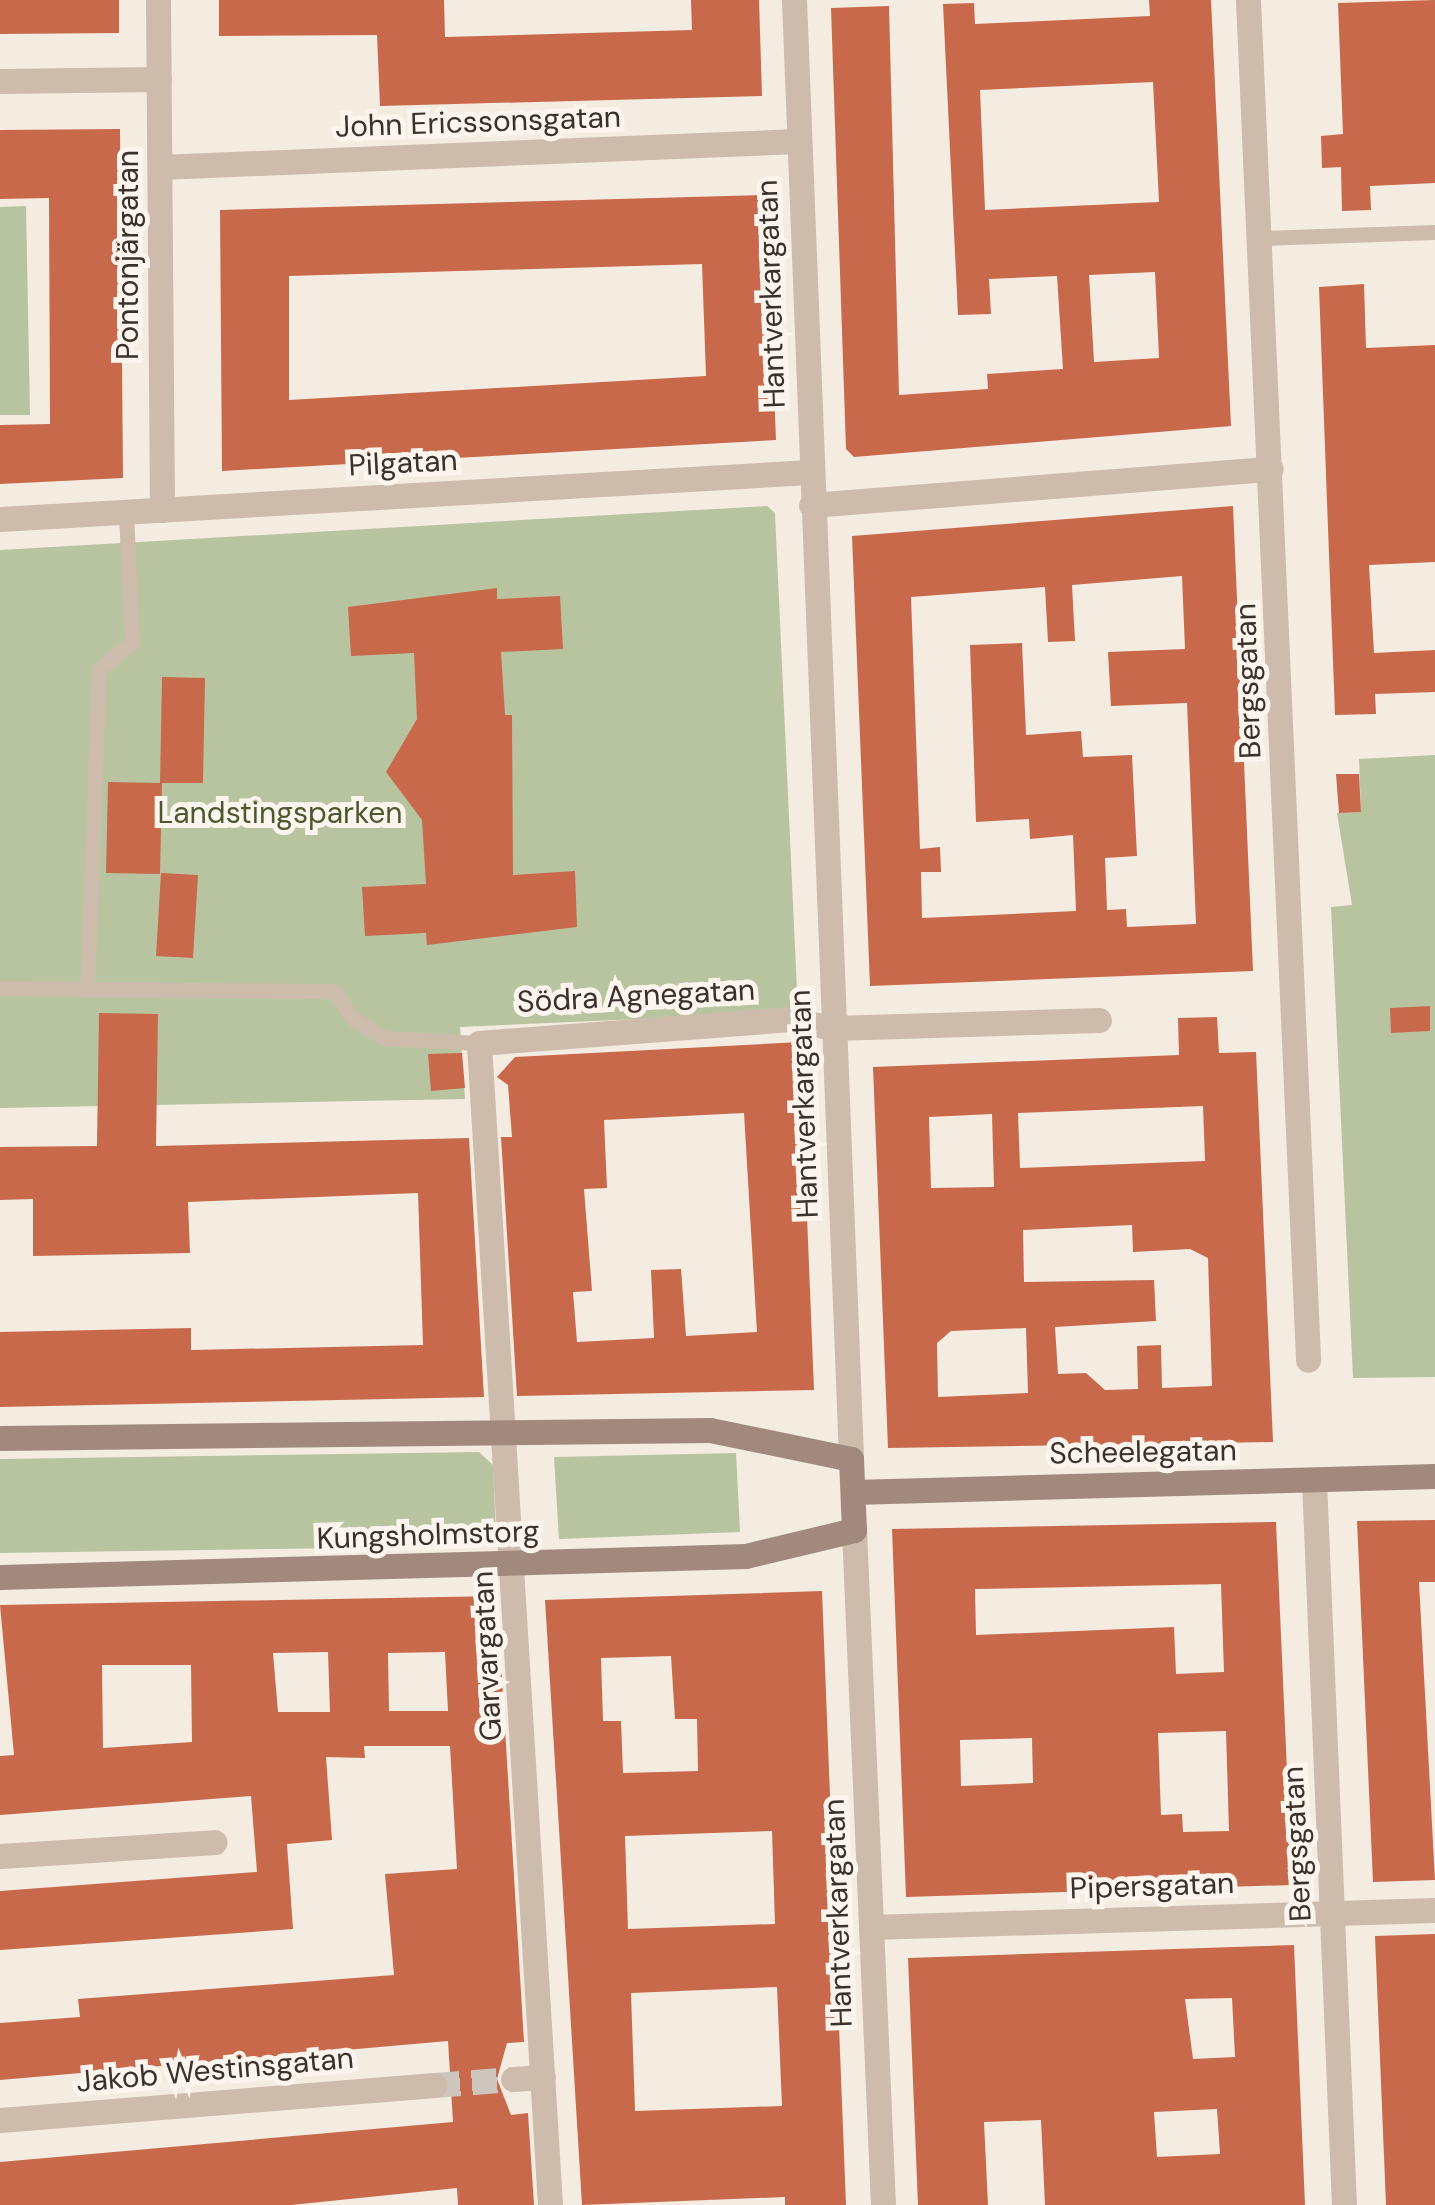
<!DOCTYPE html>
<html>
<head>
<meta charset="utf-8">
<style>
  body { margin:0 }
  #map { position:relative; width:1435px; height:2205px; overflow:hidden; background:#f4ebe1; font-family:"DM Sans",sans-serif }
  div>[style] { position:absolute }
  .green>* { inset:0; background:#b8c4a0 }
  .building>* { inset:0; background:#c8694b }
  .street-tunnel>* { height:25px; margin-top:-12.5px; transform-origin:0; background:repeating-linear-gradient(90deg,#cfc6bd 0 25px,transparent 0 37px) }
  .lane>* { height:15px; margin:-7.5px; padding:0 7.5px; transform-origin:7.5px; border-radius:7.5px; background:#cdbbac }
  .street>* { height:25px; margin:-12.5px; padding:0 12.5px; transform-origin:12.5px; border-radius:12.5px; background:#cdbbac }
  .secondary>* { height:25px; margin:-12.5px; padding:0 12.5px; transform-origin:12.5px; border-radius:12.5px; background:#a18a7d }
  span { translate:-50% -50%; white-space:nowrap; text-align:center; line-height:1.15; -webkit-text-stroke:10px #fbf5ee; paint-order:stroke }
  .street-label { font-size:30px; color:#3b302b }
  .park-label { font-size:30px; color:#4a5a2e }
</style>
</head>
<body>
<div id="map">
  <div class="green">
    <i style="clip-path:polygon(26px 206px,30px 415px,0 415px,0 207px)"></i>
    <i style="clip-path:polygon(767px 506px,775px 513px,798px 1012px,460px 1027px,465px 1099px,0 1108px,0 550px)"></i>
    <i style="clip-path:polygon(1435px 755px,1435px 1377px,1353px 1378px,1331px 907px,1352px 905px,1337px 813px,1361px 812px,1359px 759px)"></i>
    <i style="clip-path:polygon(479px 1452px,493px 1465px,496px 1535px,483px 1546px,0 1553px,0 1459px)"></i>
    <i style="clip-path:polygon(736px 1453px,740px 1532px,559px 1539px,554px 1457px)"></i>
  </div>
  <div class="building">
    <i style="clip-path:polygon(0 0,119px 0,119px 33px,0 34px)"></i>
    <i style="clip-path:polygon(219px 0,444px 0,445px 37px,692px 30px,691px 0,759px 0,762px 96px,380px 106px,377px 35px,219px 36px)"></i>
    <i style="clip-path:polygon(evenodd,1149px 0,1211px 0,1231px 426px,854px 457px,846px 449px,831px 8px,889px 6px,899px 395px,988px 389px,987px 374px,1063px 369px,1057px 276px,989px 279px,991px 314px,958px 315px,943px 4px,974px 3px,975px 24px,1150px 16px,1149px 0,1153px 82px,1159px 202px,985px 210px,980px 90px,1153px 82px,1149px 0,1155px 272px,1159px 358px,1094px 362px,1089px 275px,1155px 272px)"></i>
    <i style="clip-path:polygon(1435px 0,1435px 183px,1370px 186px,1371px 210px,1342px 211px,1341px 167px,1322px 168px,1321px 136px,1343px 134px,1338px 3px)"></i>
    <i style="clip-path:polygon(120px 129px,123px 478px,0 484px,0 425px,50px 424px,49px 198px,0 199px,0 130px)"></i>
    <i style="clip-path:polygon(evenodd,766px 195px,776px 440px,222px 471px,220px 210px,766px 195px,702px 264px,706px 376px,289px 400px,289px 276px,702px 264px)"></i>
    <i style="clip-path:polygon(1364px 284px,1366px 348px,1435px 345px,1435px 562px,1369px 565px,1374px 653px,1435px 650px,1435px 692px,1375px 694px,1376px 714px,1335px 715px,1319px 287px)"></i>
    <i style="clip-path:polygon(evenodd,1233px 506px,1253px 971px,870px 986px,852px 536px,1233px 506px,1182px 576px,1185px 649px,1108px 652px,1111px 706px,1187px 703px,1196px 924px,1127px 927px,1126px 909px,1107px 910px,1105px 858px,1137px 856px,1132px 755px,1083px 757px,1081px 731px,1026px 735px,1022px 643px,970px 645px,976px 822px,1029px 819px,1030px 839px,1073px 835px,1076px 911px,922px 918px,921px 872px,941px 872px,940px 847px,920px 849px,911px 597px,1045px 587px,1048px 642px,1075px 641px,1072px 585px,1182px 576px)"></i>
    <i style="clip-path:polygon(497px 588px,497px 599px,560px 596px,563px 649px,501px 652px,505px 715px,512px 715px,513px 875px,575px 871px,577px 927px,427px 945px,426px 933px,365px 936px,362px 887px,426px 884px,422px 820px,386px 772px,417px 719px,414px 653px,351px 656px,348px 607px)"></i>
    <i style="clip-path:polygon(162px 677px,205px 678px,203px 783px,160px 783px)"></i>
    <i style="clip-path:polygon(1336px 774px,1359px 774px,1361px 812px,1339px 813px)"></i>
    <i style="clip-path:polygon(108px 782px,162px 783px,160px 874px,106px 873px)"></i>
    <i style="clip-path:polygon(161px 873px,198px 875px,193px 958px,156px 956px)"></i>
    <i style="clip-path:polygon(1430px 1006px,1430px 1031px,1391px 1033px,1390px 1008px)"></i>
    <i style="clip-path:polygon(99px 1013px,158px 1014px,156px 1146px,469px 1138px,484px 1397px,0 1407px,0 1332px,191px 1328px,191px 1350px,423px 1345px,418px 1193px,188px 1202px,190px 1253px,33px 1256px,33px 1199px,0 1200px,0 1147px,97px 1146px)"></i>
    <i style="clip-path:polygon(evenodd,1217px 1017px,1219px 1053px,1256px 1052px,1273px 1442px,888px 1448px,873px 1067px,1179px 1055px,1178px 1018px,1217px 1017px,1203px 1106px,1205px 1161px,1020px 1168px,1018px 1113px,1203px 1106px,1217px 1017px,992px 1114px,994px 1187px,931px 1188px,929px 1117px,992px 1114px,1217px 1017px,1132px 1225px,1133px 1252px,1190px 1249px,1208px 1258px,1212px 1386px,1162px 1388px,1161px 1345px,1137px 1346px,1138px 1389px,1105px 1390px,1086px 1373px,1058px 1374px,1055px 1327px,1156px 1321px,1154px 1280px,1024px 1282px,1023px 1230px,1132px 1225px,1217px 1017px,1026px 1328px,1028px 1393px,938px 1397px,937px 1343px,951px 1331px,1026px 1328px)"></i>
    <i style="clip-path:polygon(evenodd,800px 1042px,814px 1390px,517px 1396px,501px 1137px,512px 1137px,508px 1085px,497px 1077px,515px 1057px,800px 1042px,744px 1113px,757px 1332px,686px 1336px,681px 1269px,651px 1270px,654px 1338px,577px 1342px,573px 1292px,592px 1291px,584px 1189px,607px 1188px,604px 1120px,744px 1113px)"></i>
    <i style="clip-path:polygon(462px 1053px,465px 1088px,431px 1091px,428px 1054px)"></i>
    <i style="clip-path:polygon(1435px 1520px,1435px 1582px,1419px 1582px,1435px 1880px,1373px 1882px,1357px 1521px)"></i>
    <i style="clip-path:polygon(evenodd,1276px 1522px,1292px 1885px,906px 1897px,892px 1529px,1276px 1522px,1221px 1584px,1224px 1672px,1176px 1674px,1174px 1627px,976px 1635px,975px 1589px,1221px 1584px,1276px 1522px,1226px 1731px,1229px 1831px,1183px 1832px,1182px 1814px,1161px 1815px,1158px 1733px,1226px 1731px,1276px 1522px,1032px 1738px,1033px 1783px,961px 1786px,960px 1740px,1032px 1738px)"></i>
    <i style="clip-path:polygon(evenodd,822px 1591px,846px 2205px,785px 2205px,785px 2197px,582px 2205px,545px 1600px,822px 1591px,671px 1656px,675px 1719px,697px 1719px,698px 1771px,623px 1773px,621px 1721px,603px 1721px,601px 1658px,671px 1656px,822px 1591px,772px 1831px,775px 1924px,628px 1929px,625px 1836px,772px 1831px,822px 1591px,777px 1987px,782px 2106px,635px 2111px,631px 1993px,777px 1987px)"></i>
    <i style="clip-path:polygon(evenodd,497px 1596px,524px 2042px,507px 2043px,497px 2079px,511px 2115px,528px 2113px,534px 2205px,458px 2205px,457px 2188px,291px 2205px,0 2205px,0 2162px,453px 2122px,448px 2041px,0 2080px,0 2023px,80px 2017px,78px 1999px,394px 1975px,385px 1874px,457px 1869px,450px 1746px,364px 1746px,365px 1758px,326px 1757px,332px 1840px,287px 1844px,293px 1929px,0 1950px,0 1891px,257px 1872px,251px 1796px,0 1815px,0 1756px,14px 1755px,0 1605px,497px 1596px,328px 1652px,330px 1712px,278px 1712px,273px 1653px,328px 1652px,497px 1596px,445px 1652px,448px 1711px,389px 1711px,388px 1653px,445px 1652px,497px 1596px,102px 1665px,191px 1665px,192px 1742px,103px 1748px,102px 1665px)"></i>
    <i style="clip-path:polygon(1435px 1934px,1435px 2205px,1386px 2205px,1375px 1936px)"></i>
    <i style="clip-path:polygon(evenodd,1294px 1945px,1305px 2205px,1045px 2205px,1041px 2120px,984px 2122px,988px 2205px,918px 2205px,908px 1958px,1294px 1945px,1232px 1998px,1235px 2057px,1193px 2059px,1185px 1999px,1232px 1998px,1294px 1945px,1217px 2109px,1220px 2154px,1157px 2157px,1154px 2112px,1217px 2109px)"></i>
  </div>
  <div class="street-tunnel">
    <i style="left:435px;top:2085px;width:78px;rotate:-4.4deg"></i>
  </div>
  <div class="lane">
    <i style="left:1260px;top:238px;width:175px;rotate:-2deg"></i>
    <i style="left:126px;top:513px;width:129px;rotate:87.3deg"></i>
    <i style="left:132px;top:642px;width:43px;rotate:140.7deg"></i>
    <i style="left:99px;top:669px;width:320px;rotate:92.1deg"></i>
    <i style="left:87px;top:989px;width:247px;rotate:0.5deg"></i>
    <i style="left:334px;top:991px;width:34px;rotate:56deg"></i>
    <i style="left:353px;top:1019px;width:36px;rotate:32deg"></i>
    <i style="left:384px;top:1038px;width:95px;rotate:3deg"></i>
    <i style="left:0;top:988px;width:87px;rotate:0.7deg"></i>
  </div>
  <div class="street">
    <i style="left:158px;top:0;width:510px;rotate:89.55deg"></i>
    <i style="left:794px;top:0;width:1460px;rotate:87.76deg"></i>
    <i style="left:1248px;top:0;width:1361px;rotate:87.47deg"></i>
    <i style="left:0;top:81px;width:159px;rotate:-0.7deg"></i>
    <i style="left:160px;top:167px;width:639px;rotate:-2.33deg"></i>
    <i style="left:811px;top:505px;width:461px;rotate:-4.5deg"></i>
    <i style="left:0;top:519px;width:811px;rotate:-3.32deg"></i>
    <i style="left:1314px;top:1481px;width:725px;rotate:87.63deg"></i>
    <i style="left:854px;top:1530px;width:676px;rotate:87.54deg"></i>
    <i style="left:0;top:1856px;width:215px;rotate:-3.7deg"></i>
    <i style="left:871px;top:1927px;width:564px;rotate:-1.73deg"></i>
    <i style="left:513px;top:2079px;width:30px;rotate:-4deg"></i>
    <i style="left:0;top:2120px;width:436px;rotate:-4.6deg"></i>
    <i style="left:550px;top:2205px;width:1164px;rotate:-93.5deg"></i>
    <i style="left:479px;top:1043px;width:310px;rotate:-4.4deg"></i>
    <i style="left:788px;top:1019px;width:46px;rotate:11.3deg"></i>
    <i style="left:833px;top:1028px;width:266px;rotate:-1.7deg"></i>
  </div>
  <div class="secondary">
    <i style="left:0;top:1438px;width:710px;rotate:-0.65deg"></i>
    <i style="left:710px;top:1430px;width:144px;rotate:11.6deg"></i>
    <i style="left:851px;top:1459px;width:71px;rotate:87.6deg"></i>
    <i style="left:854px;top:1530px;width:111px;rotate:166.5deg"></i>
    <i style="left:746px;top:1556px;width:746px;rotate:178.39deg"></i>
    <i style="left:853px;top:1492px;width:582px;rotate:-1.57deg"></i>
  </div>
  <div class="street-label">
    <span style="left:478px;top:122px;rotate:-2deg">John Ericssonsgatan</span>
    <span style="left:128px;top:255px;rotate:-90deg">Pontonjärgatan</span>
    <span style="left:771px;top:294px;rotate:-92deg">Hantverkargatan</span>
    <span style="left:403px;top:463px;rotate:-3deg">Pilgatan</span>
    <span style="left:1248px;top:681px;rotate:-92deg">Bergsgatan</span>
    <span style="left:636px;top:996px;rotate:-3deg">Södra Agnegatan</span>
    <span style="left:804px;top:1104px;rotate:-92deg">Hantverkargatan</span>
    <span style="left:1143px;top:1452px;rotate:-1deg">Scheelegatan</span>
    <span style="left:428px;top:1535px;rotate:-2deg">Kungsholmstorg</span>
    <span style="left:487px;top:1656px;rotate:-93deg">Garvargatan</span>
    <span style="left:1297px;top:1844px;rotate:-93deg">Bergsgatan</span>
    <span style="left:1152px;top:1886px;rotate:-2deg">Pipersgatan</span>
    <span style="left:838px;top:1913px;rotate:-92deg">Hantverkargatan</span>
    <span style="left:215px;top:2070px;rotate:-5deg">Jakob Westinsgatan</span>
  </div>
  <div class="park-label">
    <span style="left:280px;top:813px">Landstingsparken</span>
  </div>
</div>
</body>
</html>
